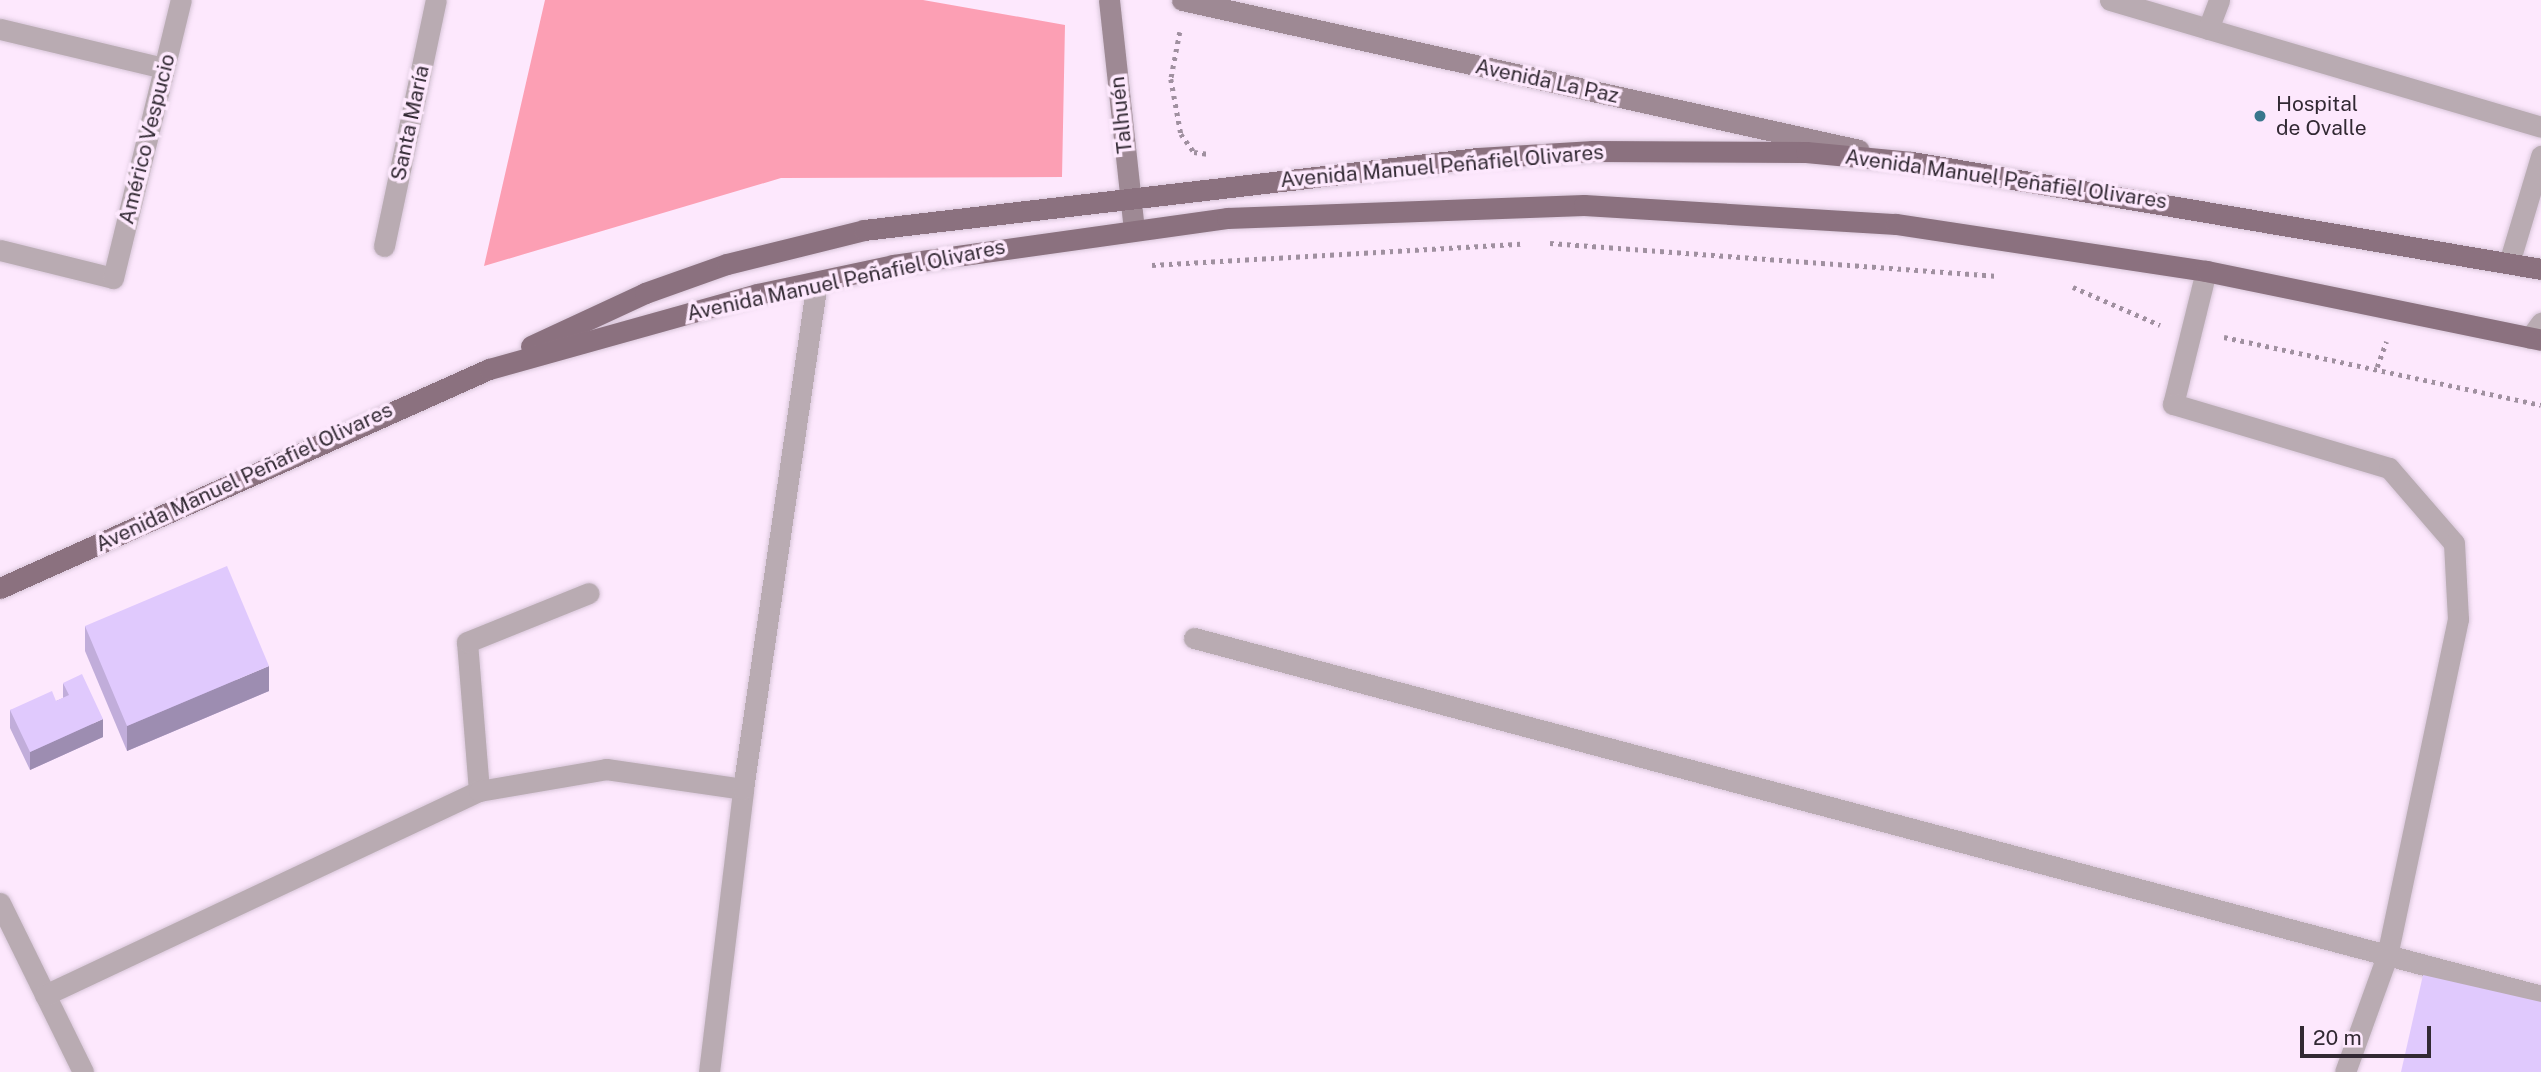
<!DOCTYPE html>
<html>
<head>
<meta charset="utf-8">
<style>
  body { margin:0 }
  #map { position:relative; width:2541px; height:1072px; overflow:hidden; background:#fde8fd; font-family:"Public Sans",sans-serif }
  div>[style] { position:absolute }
  .green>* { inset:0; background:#fc9fb4 }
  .path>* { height:4.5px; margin-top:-2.25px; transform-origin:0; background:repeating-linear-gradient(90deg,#a090a0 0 3.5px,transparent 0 8.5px) }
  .roads { filter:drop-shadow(0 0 2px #d8c6d9) drop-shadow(0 0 2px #d8c6d9) }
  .service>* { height:21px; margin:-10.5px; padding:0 10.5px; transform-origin:10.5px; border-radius:10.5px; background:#b9abb2 }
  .minor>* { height:21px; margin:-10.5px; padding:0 10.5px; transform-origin:10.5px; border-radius:10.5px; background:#b9abb2 }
  .secondary>* { height:21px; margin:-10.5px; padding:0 10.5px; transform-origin:10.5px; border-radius:10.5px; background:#9e8994 }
  .primary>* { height:21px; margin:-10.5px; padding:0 10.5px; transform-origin:10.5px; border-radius:10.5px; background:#8b717f }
  .wall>* { inset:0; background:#c1adda }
  .shaded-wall>* { inset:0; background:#9d8db1 }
  .building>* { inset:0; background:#e0c9fd }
  .dots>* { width:19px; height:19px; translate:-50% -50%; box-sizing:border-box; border:4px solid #fde8fd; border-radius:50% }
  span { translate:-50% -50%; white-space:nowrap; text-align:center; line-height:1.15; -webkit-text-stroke:7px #fde8fd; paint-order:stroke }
  .street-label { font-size:21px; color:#322933 }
  .poi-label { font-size:21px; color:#322933 }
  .left { translate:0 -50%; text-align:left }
  .scale { position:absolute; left:2300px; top:1026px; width:131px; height:32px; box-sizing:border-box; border:4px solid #322933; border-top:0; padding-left:9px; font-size:21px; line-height:24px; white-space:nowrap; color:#322933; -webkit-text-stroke:5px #fde8fd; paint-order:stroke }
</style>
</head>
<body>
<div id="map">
  <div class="green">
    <i style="clip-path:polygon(545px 0,923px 0,1065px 25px,1062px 177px,781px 178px,484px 266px)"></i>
  </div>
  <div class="path">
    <i style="left:1180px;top:32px;width:48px;rotate:100.8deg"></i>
    <i style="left:1171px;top:79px;width:56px;rotate:79.7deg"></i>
    <i style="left:1181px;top:134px;width:22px;rotate:54deg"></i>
    <i style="left:1194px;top:152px;width:15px;rotate:8deg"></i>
    <i style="left:1550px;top:243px;width:446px;rotate:4.2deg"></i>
    <i style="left:1152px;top:265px;width:369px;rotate:-3.3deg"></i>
    <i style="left:2073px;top:287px;width:95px;rotate:23.6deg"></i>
    <i style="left:2224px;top:337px;width:324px;rotate:12.1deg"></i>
    <i style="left:2377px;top:367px;width:27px;rotate:-70deg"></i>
  </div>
  <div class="roads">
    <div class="service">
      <i style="left:2110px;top:0;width:449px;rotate:16.4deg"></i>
      <i style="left:2208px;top:29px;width:31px;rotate:-69deg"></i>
      <i style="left:2509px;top:263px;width:112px;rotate:-73.3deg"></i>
      <i style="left:2206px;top:271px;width:137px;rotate:103.9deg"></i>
      <i style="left:2173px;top:404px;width:225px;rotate:16.5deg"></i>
      <i style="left:2389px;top:468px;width:99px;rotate:49.1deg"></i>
      <i style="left:2454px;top:543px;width:76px;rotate:87deg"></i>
      <i style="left:2458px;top:619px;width:344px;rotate:101.9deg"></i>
      <i style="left:2387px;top:956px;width:123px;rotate:109.9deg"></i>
      <i style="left:2530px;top:338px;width:19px;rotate:-54deg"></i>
      <i style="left:1194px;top:638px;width:1394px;rotate:14.88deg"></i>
    </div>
    <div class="minor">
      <i style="left:0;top:29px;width:169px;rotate:13.4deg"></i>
      <i style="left:384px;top:246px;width:251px;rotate:-78.1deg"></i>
      <i style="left:0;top:250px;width:116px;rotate:13.9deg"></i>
      <i style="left:113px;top:278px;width:286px;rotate:-76.3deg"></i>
      <i style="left:479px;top:791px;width:149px;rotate:-94.6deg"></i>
      <i style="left:467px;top:642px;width:131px;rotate:-21.9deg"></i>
      <i style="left:0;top:903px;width:188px;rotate:63.8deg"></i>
      <i style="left:45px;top:995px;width:480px;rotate:-25.2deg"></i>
      <i style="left:479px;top:791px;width:129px;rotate:-9.8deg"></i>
      <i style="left:606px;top:769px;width:138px;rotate:8.3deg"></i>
      <i style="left:709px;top:1072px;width:285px;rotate:-83.1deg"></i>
      <i style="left:743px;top:789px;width:512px;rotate:-81.7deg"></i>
    </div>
    <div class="secondary">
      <i style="left:1109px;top:0;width:230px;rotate:83.8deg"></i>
      <i style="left:1182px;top:0;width:693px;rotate:12.49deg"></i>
    </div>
    <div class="primary">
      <i style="left:531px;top:346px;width:126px;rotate:-24.9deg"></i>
      <i style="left:645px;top:293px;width:87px;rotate:-19.5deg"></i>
      <i style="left:727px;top:264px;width:141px;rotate:-13.9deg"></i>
      <i style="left:864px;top:230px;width:618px;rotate:-6.69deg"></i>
      <i style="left:1478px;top:158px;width:115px;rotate:-3.5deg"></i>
      <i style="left:1593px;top:151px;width:213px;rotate:0.3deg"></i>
      <i style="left:1806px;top:152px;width:106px;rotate:5.4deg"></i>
      <i style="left:1912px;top:162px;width:638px;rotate:9.65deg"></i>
      <i style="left:0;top:588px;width:536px;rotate:-24.13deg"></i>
      <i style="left:489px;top:369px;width:278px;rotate:-15.6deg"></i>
      <i style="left:757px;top:294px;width:139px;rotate:-12deg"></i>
      <i style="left:893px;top:265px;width:337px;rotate:-8deg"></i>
      <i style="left:1227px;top:218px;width:357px;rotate:-2.1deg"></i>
      <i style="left:1584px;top:205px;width:313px;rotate:3.5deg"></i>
      <i style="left:1896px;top:224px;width:314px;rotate:8.6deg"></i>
      <i style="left:2206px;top:271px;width:342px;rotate:11.6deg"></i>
    </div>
  </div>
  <div class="wall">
    <i style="clip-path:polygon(85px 626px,269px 691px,127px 751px,85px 651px)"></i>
    <i style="clip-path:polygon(63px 683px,103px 737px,30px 770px,10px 728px,10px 710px,56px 701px,63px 698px)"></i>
  </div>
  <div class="shaded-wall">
    <i style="clip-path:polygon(269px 666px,269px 691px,127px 751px,127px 726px)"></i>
    <i style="clip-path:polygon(103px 719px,103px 737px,30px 770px,30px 752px)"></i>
  </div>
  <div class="building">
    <i style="clip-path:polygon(227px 566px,269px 666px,127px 726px,85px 626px)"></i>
    <i style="clip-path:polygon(82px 674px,103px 719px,30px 752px,10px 710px,52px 691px,56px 701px,69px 695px,63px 683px)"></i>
    <i style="clip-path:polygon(2423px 975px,2541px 1002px,2541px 1072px,2401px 1072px)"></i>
  </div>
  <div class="dots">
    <i style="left:2260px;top:116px;background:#38768c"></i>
  </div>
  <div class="street-label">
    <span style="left:1547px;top:81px;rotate:12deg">Avenida La Paz</span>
    <span style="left:1121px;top:115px;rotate:-96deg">Talhuén</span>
    <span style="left:410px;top:123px;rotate:-78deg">Santa María</span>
    <span style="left:147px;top:139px;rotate:-76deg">Américo Vespucio</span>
    <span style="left:1442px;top:166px;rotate:-5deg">Avenida Manuel Peñafiel Olivares</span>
    <span style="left:2006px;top:179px;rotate:8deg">Avenida Manuel Peñafiel Olivares</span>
    <span style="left:846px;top:280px;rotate:-12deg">Avenida Manuel Peñafiel Olivares</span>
    <span style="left:244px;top:477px;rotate:-25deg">Avenida Manuel Peñafiel Olivares</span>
  </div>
  <div class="poi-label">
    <span class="left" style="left:2276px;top:116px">Hospital<br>de Ovalle</span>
  </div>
  <div class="scale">20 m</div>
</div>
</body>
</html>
